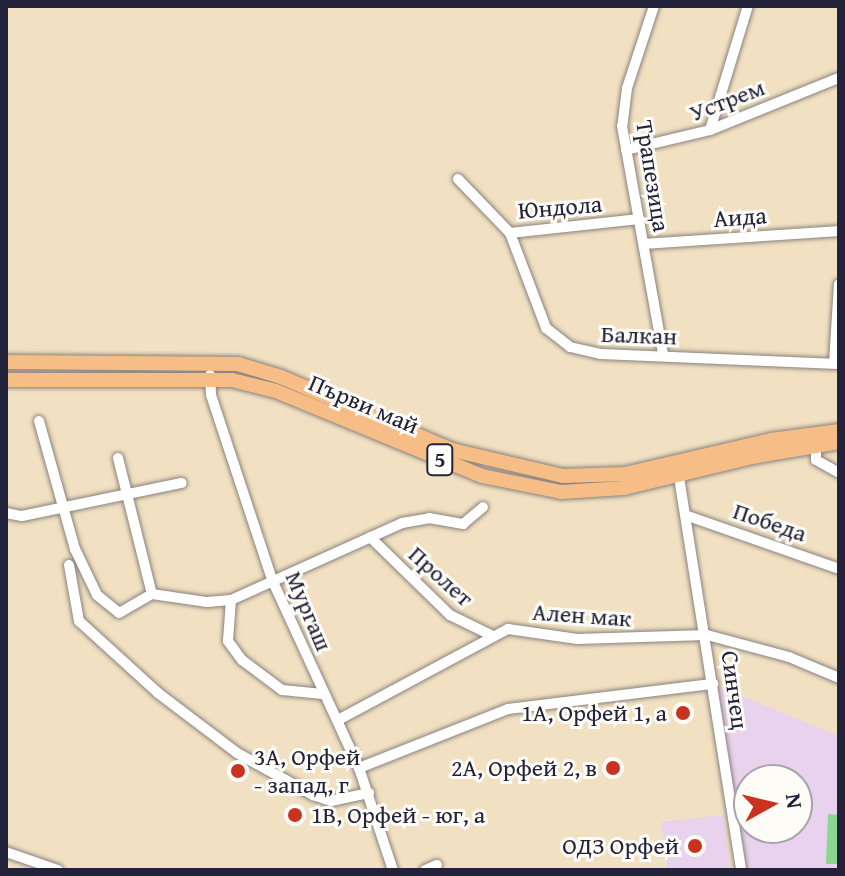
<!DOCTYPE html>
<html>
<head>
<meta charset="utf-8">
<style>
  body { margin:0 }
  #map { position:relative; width:845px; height:876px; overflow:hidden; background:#f1e1c2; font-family:"Gentium Book Plus",serif }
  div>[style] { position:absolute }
  .built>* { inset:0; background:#e9d2ed }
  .green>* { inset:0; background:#8cd692 }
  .roads { filter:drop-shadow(0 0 2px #8a827e) drop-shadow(0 0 2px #8a827e) }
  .minor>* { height:10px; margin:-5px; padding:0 5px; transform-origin:5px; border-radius:5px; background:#fff }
  .major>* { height:14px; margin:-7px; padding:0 7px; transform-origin:7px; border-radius:7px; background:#f6be86 }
  .dots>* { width:22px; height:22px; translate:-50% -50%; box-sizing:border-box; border:4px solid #fdfcf7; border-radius:50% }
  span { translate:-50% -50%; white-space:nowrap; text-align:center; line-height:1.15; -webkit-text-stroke:6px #fdfcf7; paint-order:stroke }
  .shield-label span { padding:2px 6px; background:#fdfcf7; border:2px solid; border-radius:6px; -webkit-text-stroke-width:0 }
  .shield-label { font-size:22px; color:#22223b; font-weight:700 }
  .street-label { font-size:24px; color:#22223b }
  .poi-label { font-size:24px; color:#22223b }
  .right { translate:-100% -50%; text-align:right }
  .left { translate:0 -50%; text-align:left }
  .frame { position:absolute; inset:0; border:8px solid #22223b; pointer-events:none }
  .north { position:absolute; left:733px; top:764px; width:80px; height:80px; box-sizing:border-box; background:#fdfcf7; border:2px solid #a5a5ac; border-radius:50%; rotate:82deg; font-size:22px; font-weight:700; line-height:32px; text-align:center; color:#22223b }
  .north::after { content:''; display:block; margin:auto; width:28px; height:36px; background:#c8321e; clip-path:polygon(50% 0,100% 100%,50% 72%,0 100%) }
</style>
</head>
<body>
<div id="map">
  <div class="built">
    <i style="clip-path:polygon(evenodd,718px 686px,839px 736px,839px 870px,744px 870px,718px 686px,749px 780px,797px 780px,797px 828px,749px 828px,749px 780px)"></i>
    <i style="clip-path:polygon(723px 815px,730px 870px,667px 870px,661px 822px)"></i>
  </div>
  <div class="green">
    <i style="clip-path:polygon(828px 814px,839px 815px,839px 864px,826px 864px)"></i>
  </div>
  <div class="roads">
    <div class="minor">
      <i style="left:654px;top:6px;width:86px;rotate:108.2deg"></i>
      <i style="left:627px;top:88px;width:38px;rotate:97deg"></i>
      <i style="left:622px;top:126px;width:233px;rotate:79.8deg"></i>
      <i style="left:710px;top:130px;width:130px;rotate:-73deg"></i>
      <i style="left:626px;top:150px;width:86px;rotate:-13.4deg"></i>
      <i style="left:710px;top:130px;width:139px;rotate:-22deg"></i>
      <i style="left:458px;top:179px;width:75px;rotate:46.1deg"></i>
      <i style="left:510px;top:233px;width:130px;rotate:-6.2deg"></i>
      <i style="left:510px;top:233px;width:102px;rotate:69.2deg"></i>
      <i style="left:546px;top:328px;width:31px;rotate:38deg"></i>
      <i style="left:570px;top:347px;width:31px;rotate:13deg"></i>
      <i style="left:600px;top:354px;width:239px;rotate:2.4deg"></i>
      <i style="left:644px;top:244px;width:195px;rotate:-3.8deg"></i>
      <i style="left:834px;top:363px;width:79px;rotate:-86.4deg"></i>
      <i style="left:210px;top:375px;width:20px;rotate:87deg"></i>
      <i style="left:211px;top:395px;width:197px;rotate:71.7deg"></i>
      <i style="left:273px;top:582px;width:205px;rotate:65.2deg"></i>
      <i style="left:359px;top:768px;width:108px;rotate:71.6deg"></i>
      <i style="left:39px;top:421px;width:133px;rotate:74.3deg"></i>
      <i style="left:75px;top:549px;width:51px;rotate:64.4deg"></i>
      <i style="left:97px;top:595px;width:28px;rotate:39deg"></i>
      <i style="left:119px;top:613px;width:38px;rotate:-30deg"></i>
      <i style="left:816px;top:444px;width:16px;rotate:90deg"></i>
      <i style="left:816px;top:460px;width:26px;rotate:29deg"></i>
      <i style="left:118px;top:458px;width:140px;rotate:76deg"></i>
      <i style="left:678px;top:471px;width:404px;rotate:81deg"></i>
      <i style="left:6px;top:513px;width:16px;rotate:11deg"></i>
      <i style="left:22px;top:516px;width:163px;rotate:-11.7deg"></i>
      <i style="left:688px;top:516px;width:160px;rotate:19.3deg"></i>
      <i style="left:370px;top:537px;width:112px;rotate:44.3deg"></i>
      <i style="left:450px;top:615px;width:46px;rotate:26deg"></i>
      <i style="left:69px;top:565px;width:57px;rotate:79.9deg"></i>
      <i style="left:79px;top:621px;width:107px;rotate:42.3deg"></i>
      <i style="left:158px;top:693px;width:99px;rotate:37.2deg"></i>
      <i style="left:237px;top:753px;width:87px;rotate:28.9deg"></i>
      <i style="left:313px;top:795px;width:19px;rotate:18deg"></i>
      <i style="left:331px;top:801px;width:39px;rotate:-12deg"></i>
      <i style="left:152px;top:594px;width:56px;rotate:8.3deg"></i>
      <i style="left:207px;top:602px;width:24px;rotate:-5deg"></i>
      <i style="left:231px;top:600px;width:188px;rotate:-24.2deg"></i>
      <i style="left:402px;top:523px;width:27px;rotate:-10deg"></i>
      <i style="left:429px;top:518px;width:35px;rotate:10deg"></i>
      <i style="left:463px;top:524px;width:26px;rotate:-40deg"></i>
      <i style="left:231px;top:600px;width:41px;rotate:94.2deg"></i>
      <i style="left:228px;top:641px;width:24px;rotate:54deg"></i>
      <i style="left:242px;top:660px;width:50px;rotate:36.9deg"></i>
      <i style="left:282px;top:690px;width:41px;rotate:5.6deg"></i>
      <i style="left:338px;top:720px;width:193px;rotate:-28.2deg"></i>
      <i style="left:508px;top:629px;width:70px;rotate:8.2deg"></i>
      <i style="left:577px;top:639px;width:130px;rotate:-1.8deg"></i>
      <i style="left:707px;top:635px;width:85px;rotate:15deg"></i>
      <i style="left:789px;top:657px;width:54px;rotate:22.8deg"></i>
      <i style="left:359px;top:768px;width:160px;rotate:-21.6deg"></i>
      <i style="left:508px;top:709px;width:207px;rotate:-7deg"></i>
      <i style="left:6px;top:852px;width:55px;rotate:19.1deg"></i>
      <i style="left:425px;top:870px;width:13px;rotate:-23deg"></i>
    </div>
    <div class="major">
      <i style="left:6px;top:362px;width:232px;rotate:0.5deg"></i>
      <i style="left:238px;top:364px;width:45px;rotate:16.8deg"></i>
      <i style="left:281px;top:377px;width:186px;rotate:23.1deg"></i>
      <i style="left:452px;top:450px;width:114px;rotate:13.2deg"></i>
      <i style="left:563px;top:476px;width:62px;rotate:-1.8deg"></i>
      <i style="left:625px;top:474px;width:150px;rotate:-13.1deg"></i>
      <i style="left:771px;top:440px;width:69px;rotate:-7.5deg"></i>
      <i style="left:6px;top:380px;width:226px"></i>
      <i style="left:232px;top:380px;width:45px;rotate:14deg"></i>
      <i style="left:276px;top:391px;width:223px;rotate:22.4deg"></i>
      <i style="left:482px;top:476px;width:81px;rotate:11.4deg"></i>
      <i style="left:561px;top:492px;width:63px;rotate:-3.6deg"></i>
      <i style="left:624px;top:488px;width:132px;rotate:-13.6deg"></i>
      <i style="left:752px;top:457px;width:88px;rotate:-9.8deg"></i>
    </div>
  </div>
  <div class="dots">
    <i style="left:683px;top:713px;background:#c8321e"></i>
    <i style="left:613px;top:768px;background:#c8321e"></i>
    <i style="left:238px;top:771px;background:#c8321e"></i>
    <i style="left:295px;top:815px;background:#c8321e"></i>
    <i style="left:695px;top:846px;background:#c8321e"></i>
  </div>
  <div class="shield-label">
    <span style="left:440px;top:460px">5</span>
  </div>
  <div class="street-label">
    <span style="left:727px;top:100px;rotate:-21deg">Устрем</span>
    <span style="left:653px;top:176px;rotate:81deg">Трапезица</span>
    <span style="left:560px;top:207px;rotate:-5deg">Юндола</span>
    <span style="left:740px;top:217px;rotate:-4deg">Аида</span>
    <span style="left:639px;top:335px;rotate:2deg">Балкан</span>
    <span style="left:364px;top:404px;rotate:23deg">Първи май</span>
    <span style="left:770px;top:522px;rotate:19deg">Победа</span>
    <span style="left:441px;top:576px;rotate:42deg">Пролет</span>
    <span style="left:309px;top:611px;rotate:67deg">Мургаш</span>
    <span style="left:582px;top:615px;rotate:4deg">Ален мак</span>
    <span style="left:735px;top:690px;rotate:82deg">Синчец</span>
  </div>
  <div class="poi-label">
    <span class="right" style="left:667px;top:713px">1А, Орфей 1, а</span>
    <span class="left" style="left:254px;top:771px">3А, Орфей<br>- запад, г</span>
    <span class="right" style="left:597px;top:768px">2А, Орфей 2, в</span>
    <span class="left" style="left:311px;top:815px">1В, Орфей - юг, а</span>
    <span class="right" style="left:679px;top:846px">ОДЗ Орфей</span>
  </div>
  <div class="frame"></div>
  <div class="north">N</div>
</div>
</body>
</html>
